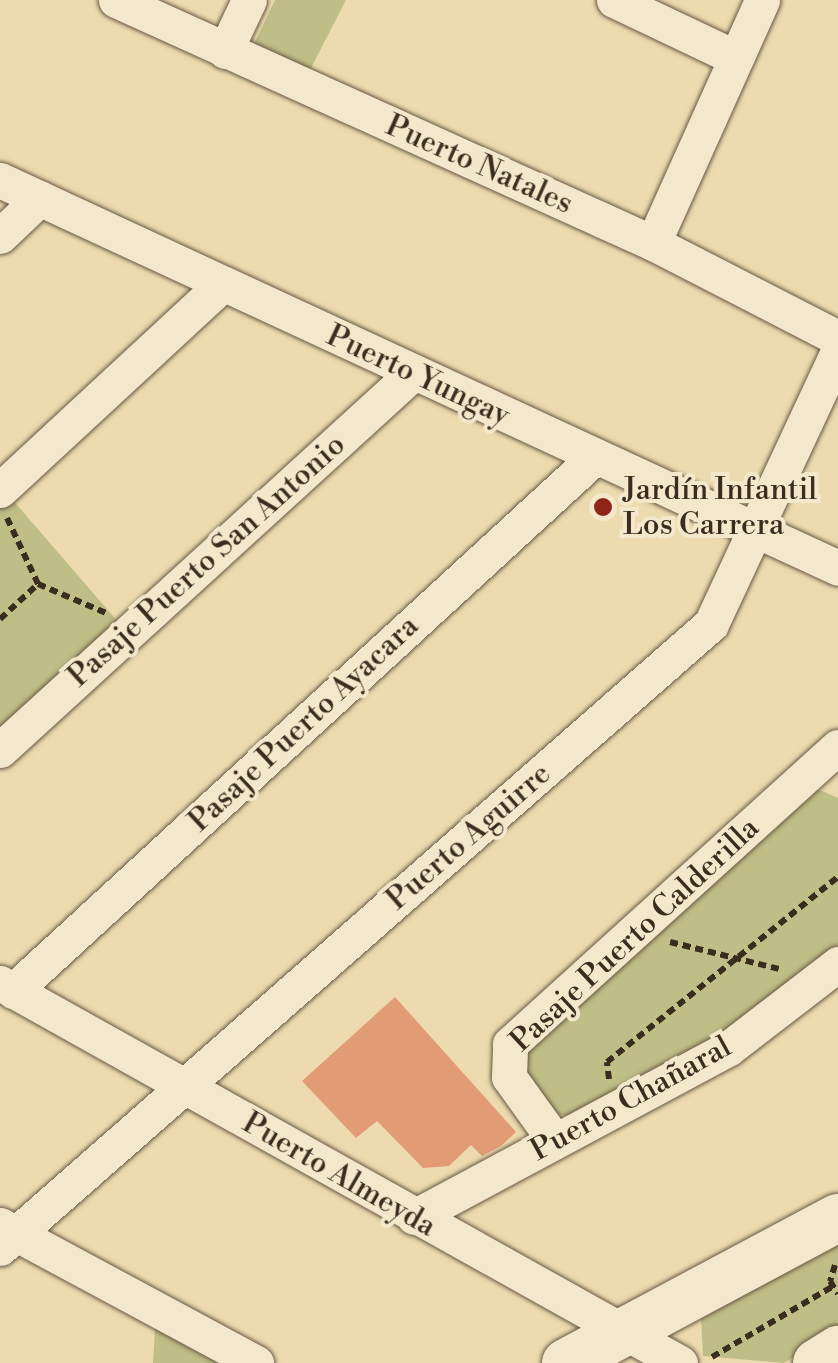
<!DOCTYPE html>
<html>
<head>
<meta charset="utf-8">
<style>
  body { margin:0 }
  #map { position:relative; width:838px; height:1363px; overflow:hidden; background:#eddbaf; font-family:"Libre Bodoni",serif }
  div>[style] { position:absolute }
  .green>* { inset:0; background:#bfbe86 }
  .building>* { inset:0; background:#e19c75 }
  .path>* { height:6px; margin-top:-3px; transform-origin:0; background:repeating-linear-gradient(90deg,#3b2c20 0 8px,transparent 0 13px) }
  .roads { filter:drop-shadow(0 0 2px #685844) drop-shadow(0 0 2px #685844) }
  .minor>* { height:35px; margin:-17.5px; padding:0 17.5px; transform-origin:17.5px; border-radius:17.5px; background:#f3e8cb }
  .secondary>* { height:48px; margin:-24px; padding:0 24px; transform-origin:24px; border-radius:24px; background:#f3e8cb }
  .dots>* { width:28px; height:28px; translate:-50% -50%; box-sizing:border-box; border:5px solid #f3e8cb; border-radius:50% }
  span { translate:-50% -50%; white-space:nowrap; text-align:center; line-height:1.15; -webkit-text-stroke:8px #f3e8cb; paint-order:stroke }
  .street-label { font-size:30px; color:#3b2c20 }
  .poi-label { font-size:30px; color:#3b2c20 }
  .left { translate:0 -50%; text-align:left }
</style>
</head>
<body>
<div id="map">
  <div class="green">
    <i style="clip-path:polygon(275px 0,346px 0,310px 70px,254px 44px)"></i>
    <i style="clip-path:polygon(11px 498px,119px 623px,0 734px,0 508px)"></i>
    <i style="clip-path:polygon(820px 790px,838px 798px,838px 946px,719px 1035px,579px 1116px,552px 1114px,517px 1077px,523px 1044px,799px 795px)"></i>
    <i style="clip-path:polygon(838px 1238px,838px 1330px,784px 1363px,703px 1356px,701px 1317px)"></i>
    <i style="clip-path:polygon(155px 1328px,222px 1363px,153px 1363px)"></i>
  </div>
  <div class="building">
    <i style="clip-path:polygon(395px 997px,516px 1132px,501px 1146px,482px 1156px,471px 1145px,449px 1166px,423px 1168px,377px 1121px,356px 1138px,302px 1081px)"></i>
  </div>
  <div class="path">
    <i style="left:7px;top:518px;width:73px;rotate:64.8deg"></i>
    <i style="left:38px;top:584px;width:74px;rotate:23.1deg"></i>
    <i style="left:0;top:619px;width:52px;rotate:-42.6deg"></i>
    <i style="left:670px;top:942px;width:112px;rotate:13.9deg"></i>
    <i style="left:609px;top:1079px;width:17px;rotate:-97deg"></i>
    <i style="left:607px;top:1062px;width:296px;rotate:-38.7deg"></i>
    <i style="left:835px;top:1265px;width:17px;rotate:107deg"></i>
    <i style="left:830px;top:1281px;width:15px;rotate:58deg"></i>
    <i style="left:712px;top:1357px;width:139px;rotate:-30.3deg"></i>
  </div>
  <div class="roads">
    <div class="minor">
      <i style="left:116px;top:0;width:589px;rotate:24.35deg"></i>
      <i style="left:653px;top:243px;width:208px;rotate:27.2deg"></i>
      <i style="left:614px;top:0;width:135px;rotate:25.4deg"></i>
      <i style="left:225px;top:51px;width:56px;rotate:-64.8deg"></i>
      <i style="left:0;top:180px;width:923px;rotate:24.84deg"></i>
      <i style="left:0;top:236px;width:55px;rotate:-43.5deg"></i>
      <i style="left:653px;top:243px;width:266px;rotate:-65.8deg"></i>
      <i style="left:0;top:490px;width:300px;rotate:-42.8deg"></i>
      <i style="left:0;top:750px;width:559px;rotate:-42.39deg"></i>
      <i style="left:0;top:983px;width:779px;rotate:29.2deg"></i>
      <i style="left:13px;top:991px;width:790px;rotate:-42.54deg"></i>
      <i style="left:555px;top:1141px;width:79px;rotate:-125.7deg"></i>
      <i style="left:509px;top:1077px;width:33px;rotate:-88deg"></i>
      <i style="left:510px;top:1044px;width:442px;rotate:-42.2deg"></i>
      <i style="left:414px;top:1217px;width:357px;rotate:-28.2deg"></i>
      <i style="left:729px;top:1048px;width:138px;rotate:-37.6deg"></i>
      <i style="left:0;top:1225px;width:291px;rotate:28.3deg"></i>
      <i style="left:0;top:1248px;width:946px;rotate:-41.27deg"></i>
      <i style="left:711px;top:624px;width:300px;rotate:-65deg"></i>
    </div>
    <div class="secondary">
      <i style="left:566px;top:1363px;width:308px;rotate:-28.1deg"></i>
      <i style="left:817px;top:1363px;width:25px;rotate:-32deg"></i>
    </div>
  </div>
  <div class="dots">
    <i style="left:603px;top:507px;background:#8f2418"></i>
  </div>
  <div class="street-label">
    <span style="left:479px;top:165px;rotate:24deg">Puerto Natales</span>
    <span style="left:418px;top:376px;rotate:25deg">Puerto Yungay</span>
    <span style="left:207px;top:561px;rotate:-42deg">Pasaje Puerto San Antonio</span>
    <span style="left:304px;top:724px;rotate:-43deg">Pasaje Puerto Ayacara</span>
    <span style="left:469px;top:837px;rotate:-41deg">Puerto Aguirre</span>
    <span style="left:635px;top:935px;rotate:-43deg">Pasaje Puerto Calderilla</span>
    <span style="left:631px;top:1099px;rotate:-29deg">Puerto Chañaral</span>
    <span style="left:339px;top:1175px;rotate:30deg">Puerto Almeyda</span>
  </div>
  <div class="poi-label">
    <span class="left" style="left:623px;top:507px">Jardín Infantil<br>Los Carrera</span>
  </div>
</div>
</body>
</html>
